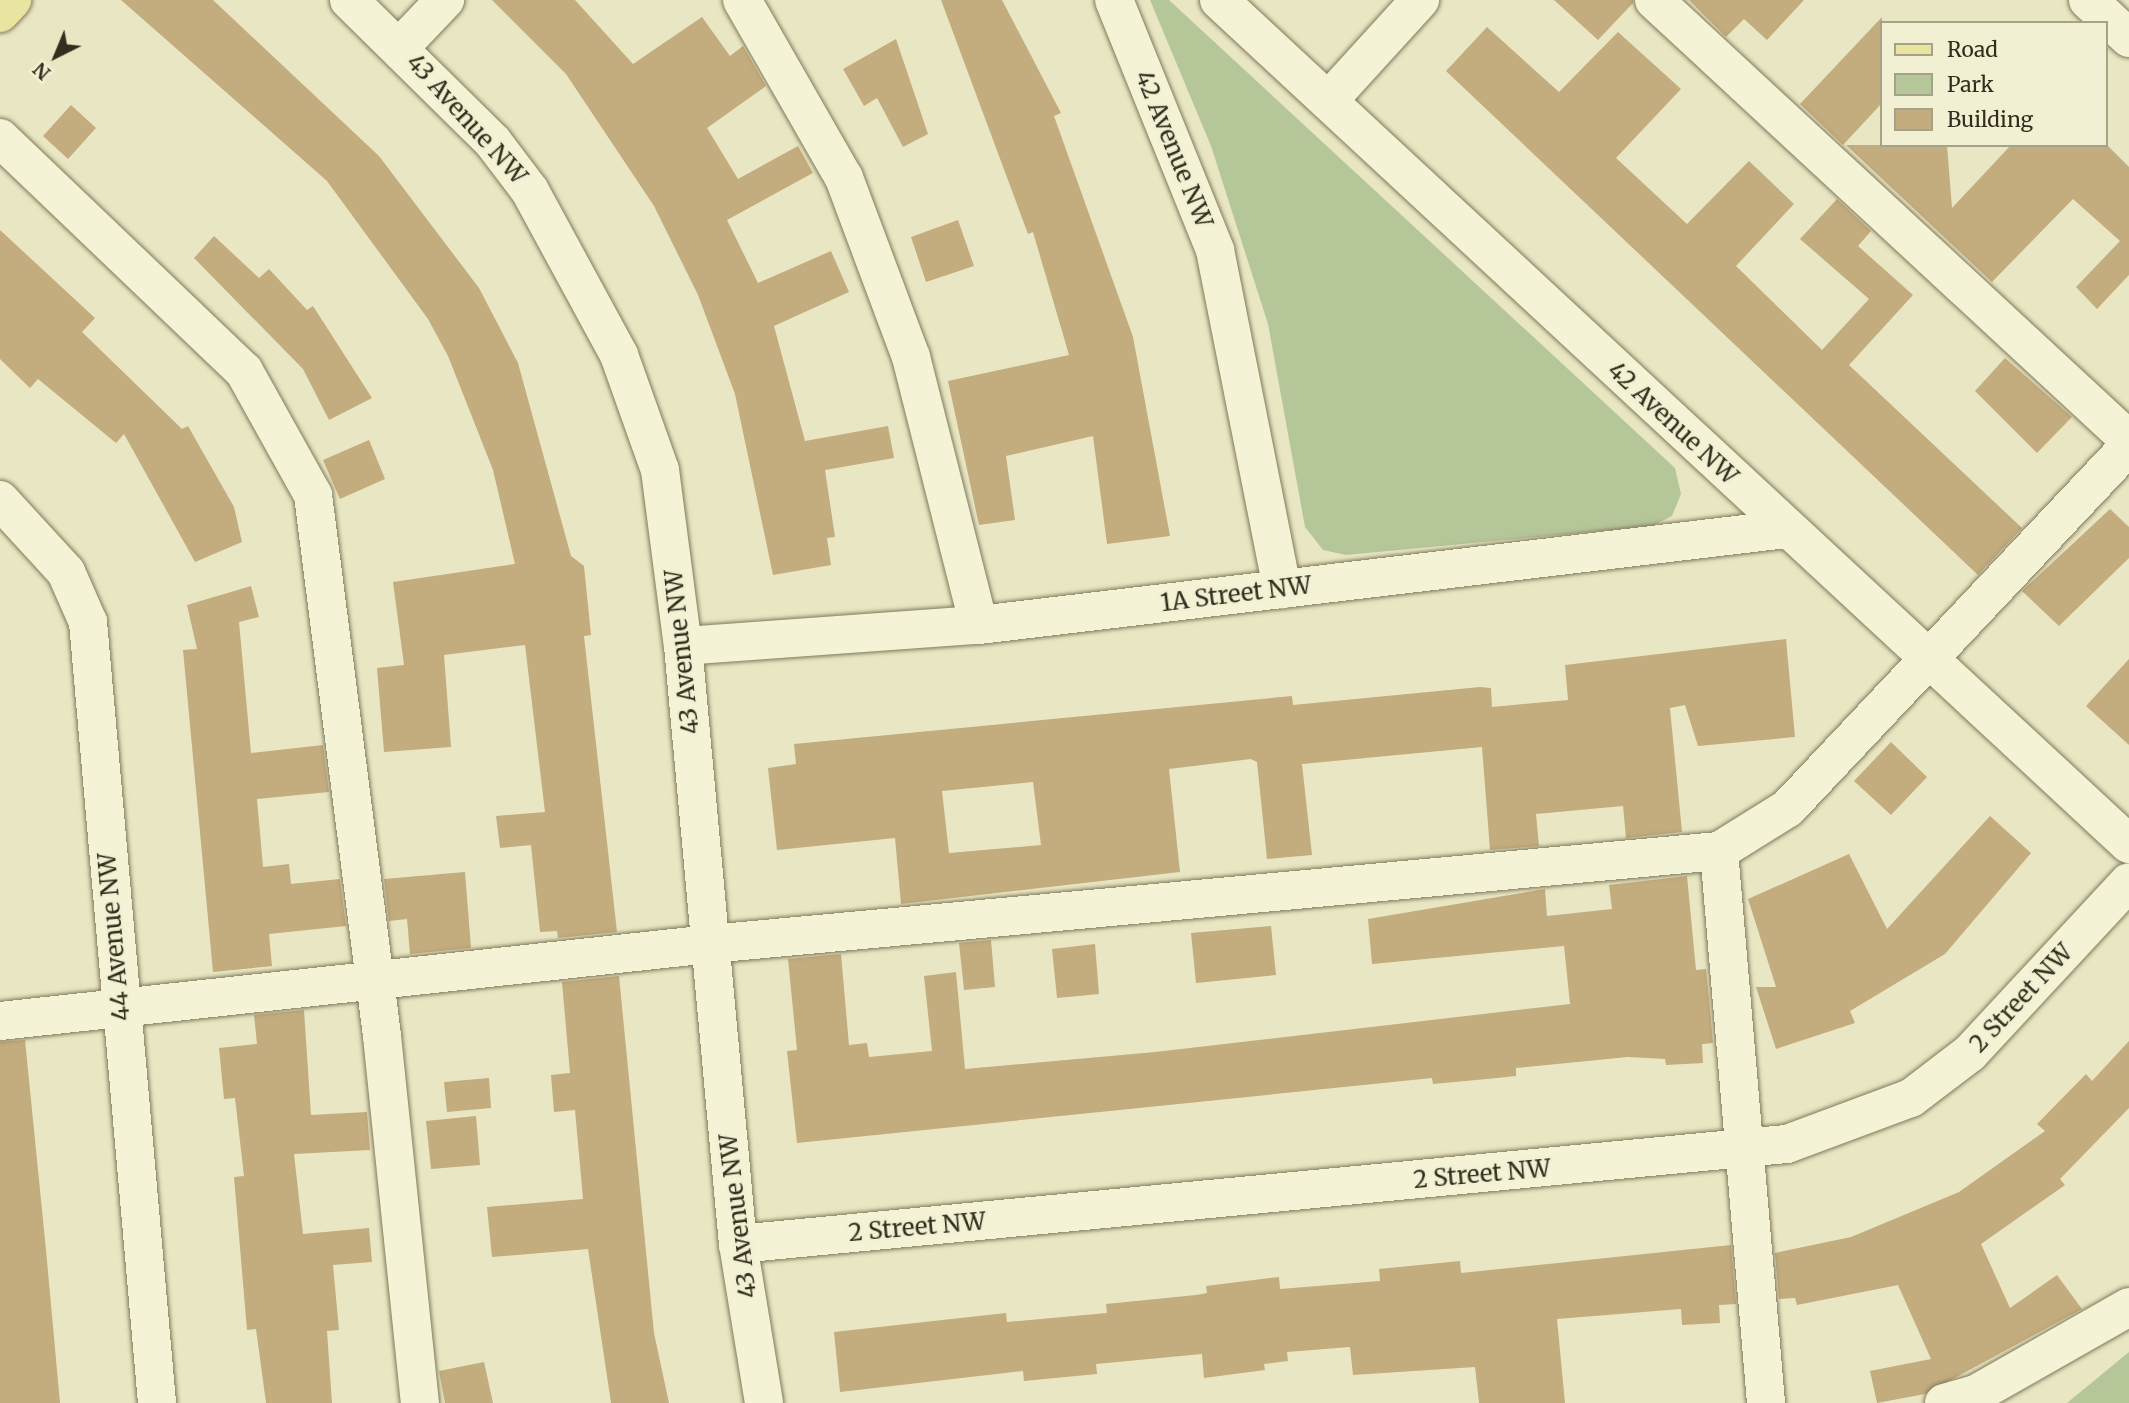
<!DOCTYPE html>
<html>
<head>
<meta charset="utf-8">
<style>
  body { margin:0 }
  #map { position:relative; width:2129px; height:1403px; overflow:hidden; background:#e9e7c3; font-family:Merriweather,serif }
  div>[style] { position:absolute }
  .green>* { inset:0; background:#b5c699 }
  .building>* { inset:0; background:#c3ac7d }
  .roads { filter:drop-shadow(0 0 2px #81795c) drop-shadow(0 0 2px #81795c) }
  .minor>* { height:38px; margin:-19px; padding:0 19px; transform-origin:19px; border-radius:19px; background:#f5f3d6 }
  .major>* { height:38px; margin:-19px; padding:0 19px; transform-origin:19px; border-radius:19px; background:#e9e49f }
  span { translate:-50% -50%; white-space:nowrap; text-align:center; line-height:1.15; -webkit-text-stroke:5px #f1f0d2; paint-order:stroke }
  .street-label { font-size:24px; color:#332d1e }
  .legend { position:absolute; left:1880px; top:21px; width:228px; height:126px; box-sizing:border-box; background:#f1f0d2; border:2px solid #a5a28a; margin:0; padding:9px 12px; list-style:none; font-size:21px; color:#332d1e }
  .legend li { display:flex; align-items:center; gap:14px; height:35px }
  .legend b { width:35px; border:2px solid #a5a28a }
  .north { position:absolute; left:21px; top:21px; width:70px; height:70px; -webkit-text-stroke:5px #f1f0d2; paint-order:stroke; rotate:223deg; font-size:19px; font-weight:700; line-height:28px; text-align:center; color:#332d1e }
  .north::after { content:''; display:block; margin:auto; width:24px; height:32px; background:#332d1e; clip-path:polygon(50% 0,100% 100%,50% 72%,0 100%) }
</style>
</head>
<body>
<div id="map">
  <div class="green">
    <i style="clip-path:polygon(1150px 0,1169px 0,1675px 468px,1681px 494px,1672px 516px,1652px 526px,1346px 555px,1323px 550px,1305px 527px,1268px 324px,1211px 146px)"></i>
    <i style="clip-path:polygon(2129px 1352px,2129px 1403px,2067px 1403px)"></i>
  </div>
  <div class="building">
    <i style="clip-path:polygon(121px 0,213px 0,379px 156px,479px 288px,518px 363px,571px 556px,584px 566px,591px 635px,584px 636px,617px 932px,558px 938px,557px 931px,540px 932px,531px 845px,500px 848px,496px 816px,545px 812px,525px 645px,444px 655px,451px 747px,384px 752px,377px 668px,404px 665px,393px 582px,515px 564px,493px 470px,448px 356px,428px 319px,327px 181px)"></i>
    <i style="clip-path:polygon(492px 0,575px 0,633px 64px,702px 17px,730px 56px,743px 46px,766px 86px,707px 128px,738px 179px,798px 146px,813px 173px,727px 220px,758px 283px,831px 251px,849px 292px,774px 326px,805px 441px,888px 426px,894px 458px,825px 470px,835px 537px,827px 538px,831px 565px,773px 575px,735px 394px,698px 295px,654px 206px,566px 74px)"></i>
    <i style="clip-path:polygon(941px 0,1002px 0,1061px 113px,1054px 116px,1133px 337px,1170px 536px,1107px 544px,1093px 436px,1006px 456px,1015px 520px,979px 525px,948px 381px,1069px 355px,1033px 232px,1028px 234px)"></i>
    <i style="clip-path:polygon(1554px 0,1633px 0,1633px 3px,1598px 40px)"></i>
    <i style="clip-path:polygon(1689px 0,1804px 0,1767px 40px,1744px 19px,1726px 37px)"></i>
    <i style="clip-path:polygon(1882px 17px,1882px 103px,1843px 145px,1800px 104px)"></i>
    <i style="clip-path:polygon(1487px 27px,1559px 92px,1618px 32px,1681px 89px,1616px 158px,1687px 224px,1749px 161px,1794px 204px,1736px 266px,1822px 350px,1869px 299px,1800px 239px,1837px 199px,1871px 231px,1858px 246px,1913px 295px,1849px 365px,2022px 528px,1978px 575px,1446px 71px)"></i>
    <i style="clip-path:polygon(896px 39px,928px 134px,903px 147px,877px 98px,864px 106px,843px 69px)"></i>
    <i style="clip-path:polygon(71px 105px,96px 128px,68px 159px,43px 136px)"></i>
    <i style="clip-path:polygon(1846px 145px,1947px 145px,1952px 208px,2011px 145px,2107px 145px,2129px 167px,2129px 275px,2097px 309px,2076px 287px,2120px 241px,2073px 199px,1992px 282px)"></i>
    <i style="clip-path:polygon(958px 220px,974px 266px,926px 282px,911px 237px)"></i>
    <i style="clip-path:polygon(0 230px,95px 318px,82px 332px,182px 429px,188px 426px,234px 507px,242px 542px,195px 562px,124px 434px,116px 443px,38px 379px,30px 388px,0 359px)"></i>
    <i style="clip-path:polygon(214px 236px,259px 278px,269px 269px,307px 310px,313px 306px,372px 398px,329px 420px,303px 369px,194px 258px)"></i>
    <i style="clip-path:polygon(2005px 358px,2072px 417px,2037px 453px,1975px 391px)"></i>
    <i style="clip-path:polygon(369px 440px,385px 479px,340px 499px,323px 460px)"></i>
    <i style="clip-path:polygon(2110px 509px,2129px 527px,2129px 558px,2059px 626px,2022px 591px)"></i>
    <i style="clip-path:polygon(251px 586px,259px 617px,239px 622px,251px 753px,323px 745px,329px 792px,257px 799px,263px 867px,289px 864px,291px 884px,340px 879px,346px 926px,269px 934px,272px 966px,213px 972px,183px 650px,197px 649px,187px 605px)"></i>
    <i style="clip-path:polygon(evenodd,1786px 639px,1795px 737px,1698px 746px,1685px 705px,1670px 708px,1682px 832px,1626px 838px,1623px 806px,1536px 814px,1539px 846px,1490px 850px,1482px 747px,1302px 764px,1312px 855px,1267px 859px,1257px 762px,1251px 759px,1169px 769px,1180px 872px,901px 904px,895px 838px,777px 850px,768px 768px,796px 764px,794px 744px,1292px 696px,1293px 705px,1480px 687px,1491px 688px,1492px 707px,1568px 700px,1565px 665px,1786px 639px,1033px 782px,1041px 845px,949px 853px,942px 791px,1033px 782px)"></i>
    <i style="clip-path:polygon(2129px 659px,2129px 745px,2086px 706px)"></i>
    <i style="clip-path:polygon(1891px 742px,1927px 777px,1891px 815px,1854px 781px)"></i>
    <i style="clip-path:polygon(1990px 816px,2031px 853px,1945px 954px,1850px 1011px,1855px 1023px,1776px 1049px,1756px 987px,1776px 987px,1748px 899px,1849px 854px,1887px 929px)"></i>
    <i style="clip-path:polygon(465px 872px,471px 948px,410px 954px,407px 919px,389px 921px,384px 879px)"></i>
    <i style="clip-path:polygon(1687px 876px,1696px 970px,1706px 969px,1709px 998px,1713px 1043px,1702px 1044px,1703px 1063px,1666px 1065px,1665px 1059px,1628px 1057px,1516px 1068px,1516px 1076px,1497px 1078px,1433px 1084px,1432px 1078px,797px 1143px,787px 1051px,797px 1050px,788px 959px,841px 954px,849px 1045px,867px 1043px,869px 1057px,932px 1051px,924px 976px,956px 972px,965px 1069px,1155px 1052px,1570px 1004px,1564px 946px,1372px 964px,1368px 919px,1545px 889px,1547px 916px,1612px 909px,1609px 885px)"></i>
    <i style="clip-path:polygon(1271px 926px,1276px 975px,1196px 983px,1191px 933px)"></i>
    <i style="clip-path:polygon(991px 940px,995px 987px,964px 990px,959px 943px)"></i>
    <i style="clip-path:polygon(1095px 944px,1099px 994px,1057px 998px,1052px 949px)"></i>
    <i style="clip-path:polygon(619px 976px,654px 1333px,669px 1403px,611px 1403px,588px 1249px,492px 1257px,487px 1207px,583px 1199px,575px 1110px,554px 1112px,551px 1075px,570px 1073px,562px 982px)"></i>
    <i style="clip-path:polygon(304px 1010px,311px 1115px,367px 1112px,370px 1150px,294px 1154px,303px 1234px,369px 1228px,372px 1262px,333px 1265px,339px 1330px,327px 1331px,332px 1403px,266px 1403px,256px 1329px,247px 1330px,234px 1177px,244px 1176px,235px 1098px,224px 1099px,219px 1048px,257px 1044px,254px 1015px)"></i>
    <i style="clip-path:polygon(25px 1040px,46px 1250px,60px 1403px,0 1403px,0 1042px)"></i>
    <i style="clip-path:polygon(2129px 1041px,2129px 1108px,2060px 1179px,2065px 1185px,1981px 1244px,2010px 1308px,2057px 1275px,2082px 1309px,1925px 1394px,1877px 1403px,1870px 1371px,1931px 1359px,1898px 1285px,1797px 1305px,1795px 1298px,1779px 1299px,1775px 1253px,1851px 1237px,1959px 1192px,2045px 1131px,2037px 1124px,2086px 1074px,2092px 1081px)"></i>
    <i style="clip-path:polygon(489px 1078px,491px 1108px,447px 1112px,444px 1082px)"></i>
    <i style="clip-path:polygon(476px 1116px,480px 1165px,431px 1169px,426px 1121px)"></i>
    <i style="clip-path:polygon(1731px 1245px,1736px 1304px,1719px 1305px,1720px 1323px,1682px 1325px,1681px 1309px,1557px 1319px,1565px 1403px,1479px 1403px,1475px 1367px,1353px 1375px,1350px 1347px,1287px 1352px,1288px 1361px,1264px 1364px,1265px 1370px,1204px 1378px,1202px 1354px,1096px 1364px,1097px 1374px,1024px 1381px,1023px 1371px,840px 1392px,834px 1332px,1006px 1313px,1007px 1322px,1107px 1313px,1106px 1304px,1196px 1295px,1207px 1293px,1206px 1286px,1279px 1277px,1280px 1289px,1380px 1281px,1379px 1269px,1460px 1261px,1461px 1273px)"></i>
    <i style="clip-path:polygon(484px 1362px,493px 1403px,445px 1403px,439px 1371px)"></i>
  </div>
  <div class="roads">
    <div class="minor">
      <i style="left:349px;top:0;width:202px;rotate:44.6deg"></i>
      <i style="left:493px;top:142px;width:61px;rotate:52.9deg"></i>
      <i style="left:530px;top:191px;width:187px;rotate:61.5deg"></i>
      <i style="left:619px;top:355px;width:122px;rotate:70.4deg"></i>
      <i style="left:660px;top:470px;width:177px;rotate:82.6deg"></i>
      <i style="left:683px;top:646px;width:601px;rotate:84.75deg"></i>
      <i style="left:738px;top:1244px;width:161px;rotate:80.7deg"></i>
      <i style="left:742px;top:0;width:205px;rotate:60.2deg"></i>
      <i style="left:844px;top:178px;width:191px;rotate:69.5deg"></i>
      <i style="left:911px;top:357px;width:276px;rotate:75.8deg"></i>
      <i style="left:1114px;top:0;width:270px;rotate:68deg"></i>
      <i style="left:1215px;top:250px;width:346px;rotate:78.8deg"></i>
      <i style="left:1219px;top:0;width:1241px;rotate:42.85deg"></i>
      <i style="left:1654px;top:0;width:647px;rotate:42.81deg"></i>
      <i style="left:2088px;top:0;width:56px;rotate:42.8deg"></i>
      <i style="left:401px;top:46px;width:64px;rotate:-46.3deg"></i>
      <i style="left:1328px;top:101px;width:137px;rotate:-47.7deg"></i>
      <i style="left:0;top:138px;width:337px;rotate:43.7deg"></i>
      <i style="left:244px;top:371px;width:142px;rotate:60.9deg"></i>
      <i style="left:313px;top:495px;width:545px;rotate:82.73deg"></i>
      <i style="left:382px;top:1036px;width:369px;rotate:84.1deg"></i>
      <i style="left:0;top:500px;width:98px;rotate:47.5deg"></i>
      <i style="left:66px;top:572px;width:55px;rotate:66.3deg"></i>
      <i style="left:88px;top:622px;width:784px;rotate:84.95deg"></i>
      <i style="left:683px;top:646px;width:297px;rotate:-4.1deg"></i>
      <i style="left:979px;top:625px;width:814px;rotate:-6.78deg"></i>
      <i style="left:1719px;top:851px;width:554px;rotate:85.13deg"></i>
      <i style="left:0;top:1021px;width:714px;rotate:-6.19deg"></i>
      <i style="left:710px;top:944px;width:1013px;rotate:-5.27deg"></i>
      <i style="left:1719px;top:851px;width:81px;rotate:-31.9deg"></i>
      <i style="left:1788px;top:808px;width:497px;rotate:-46.7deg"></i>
      <i style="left:738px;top:1244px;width:1054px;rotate:-5.45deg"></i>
      <i style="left:1787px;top:1144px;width:132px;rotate:-20.4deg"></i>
      <i style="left:1911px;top:1098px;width:74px;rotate:-37.3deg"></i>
      <i style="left:1970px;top:1053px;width:233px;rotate:-47.1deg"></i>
      <i style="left:1944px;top:1403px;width:33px;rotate:-16deg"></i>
      <i style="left:1976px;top:1394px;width:176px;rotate:-29.6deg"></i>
    </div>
    <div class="major">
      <i style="left:0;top:13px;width:18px;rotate:-47deg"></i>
    </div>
  </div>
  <div class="street-label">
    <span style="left:467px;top:119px;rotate:48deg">43 Avenue NW</span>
    <span style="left:1174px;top:149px;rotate:68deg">42 Avenue NW</span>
    <span style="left:1673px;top:423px;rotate:43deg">42 Avenue NW</span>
    <span style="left:1236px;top:594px;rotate:-7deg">1A Street NW</span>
    <span style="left:682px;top:652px;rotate:-96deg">43 Avenue NW</span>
    <span style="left:114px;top:937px;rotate:-95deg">44 Avenue NW</span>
    <span style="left:2021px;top:998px;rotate:-47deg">2 Street NW</span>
    <span style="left:1482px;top:1174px;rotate:-5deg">2 Street NW</span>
    <span style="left:738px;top:1216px;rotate:-97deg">43 Avenue NW</span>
    <span style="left:917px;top:1227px;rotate:-5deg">2 Street NW</span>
  </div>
  <ul class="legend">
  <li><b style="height:9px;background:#e9e49f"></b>Road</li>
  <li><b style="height:19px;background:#b5c699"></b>Park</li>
  <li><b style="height:19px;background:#c3ac7d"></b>Building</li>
  </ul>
  <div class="north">N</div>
</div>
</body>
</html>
